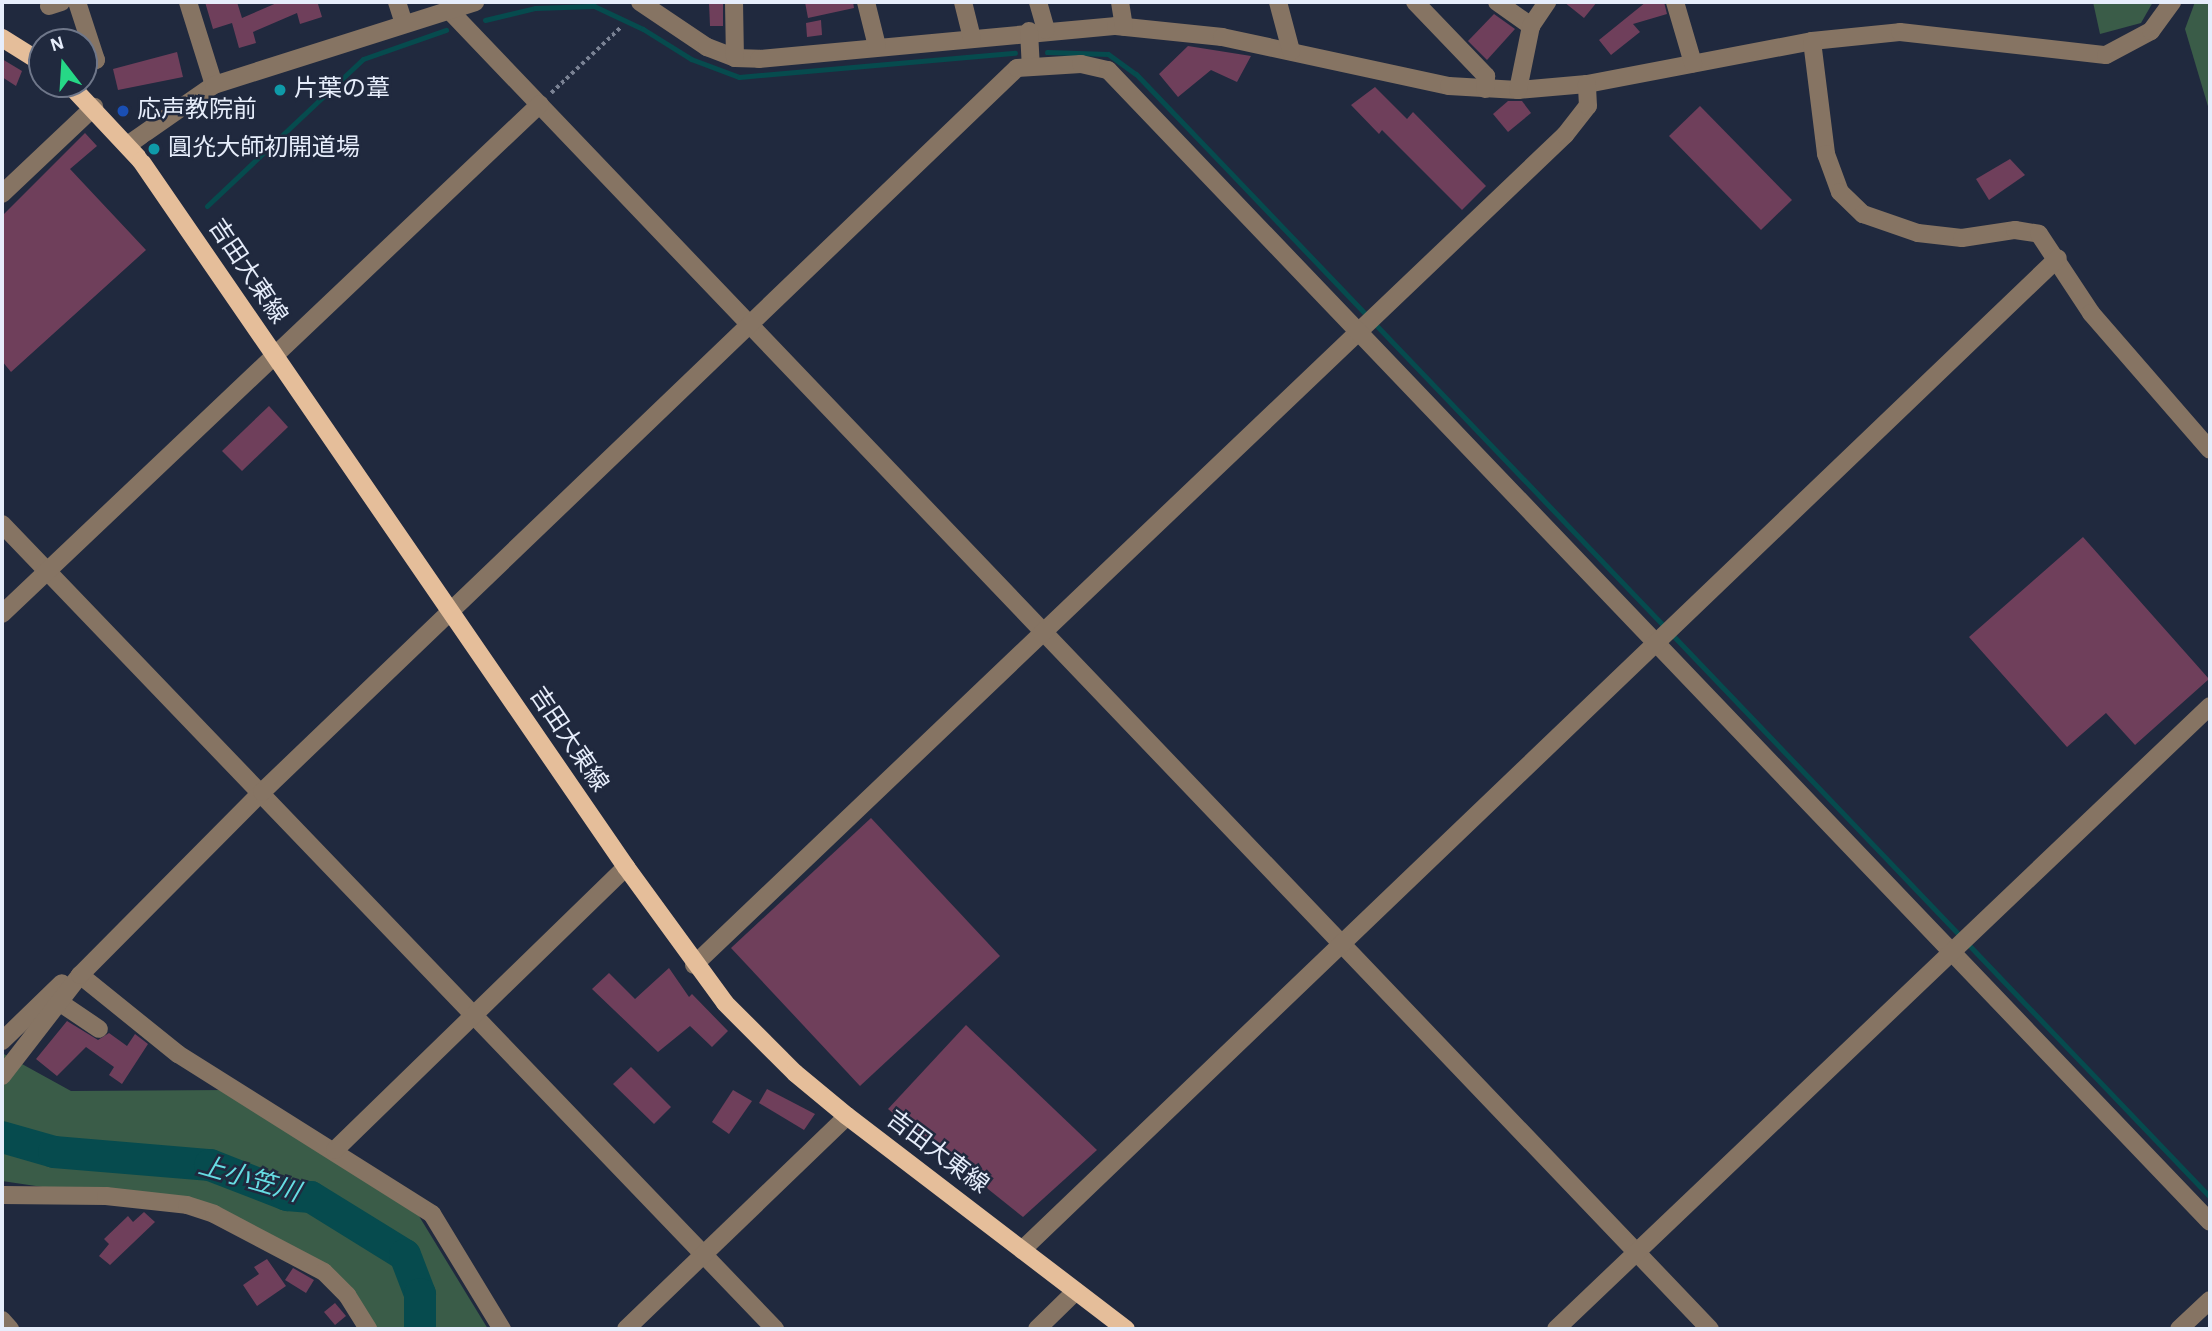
<!DOCTYPE html>
<html>
<head>
<meta charset="utf-8">
<style>
  body { margin:0 }
  #map { position:relative; width:2212px; height:1331px; overflow:hidden; background:#20293e; font-family:"Alegreya Sans","Noto Sans JP",sans-serif }
  div>[style] { position:absolute }
  .green>* { inset:0; background:#3a5c48 }
  .stream>* { height:5px; margin:-2.5px; padding:0 2.5px; transform-origin:2.5px; border-radius:2.5px; background:#064b4e }
  .river>* { height:32px; margin:-16px; padding:0 16px; transform-origin:16px; border-radius:16px; background:#064b4e }
  .building>* { inset:0; background:#6f3f5b }
  .path>* { height:3.5px; margin-top:-1.75px; transform-origin:0; background:repeating-linear-gradient(90deg,#7a8294 0 3.5px,transparent 0 7px) }
  .minor>* { height:18px; margin:-9px; padding:0 9px; transform-origin:9px; border-radius:9px; background:#867463 }
  .major>* { height:18px; margin:-9px; padding:0 9px; transform-origin:9px; border-radius:9px; background:#e5be9a }
  .dots>* { width:19px; height:19px; translate:-50% -50%; box-sizing:border-box; border:4px solid #20293e; border-radius:50% }
  span { translate:-50% -50%; white-space:nowrap; text-align:center; line-height:1.15; -webkit-text-stroke:5px #20293e; paint-order:stroke }
  .poi-label { font-size:24px; color:#e6edfb }
  .left { translate:0 -50%; text-align:left }
  .street-label { font-size:24px; color:#e6edfb }
  .water-label { font-size:26px; color:#66dde3; font-style:italic }
  .frame { position:absolute; inset:0; border:4px solid #e6edfb; pointer-events:none }
  .north { position:absolute; left:28px; top:28px; width:70px; height:70px; box-sizing:border-box; background:#20293e; border:2px solid #6f778a; border-radius:50%; rotate:343deg; font-size:19px; font-weight:700; line-height:28px; text-align:center; color:#e6edfb }
  .north::after { content:''; display:block; margin:auto; width:24px; height:32px; background:#26d886; clip-path:polygon(50% 0,100% 100%,50% 72%,0 100%) }
</style>
</head>
<body>
<div id="map">
  <div class="green">
    <i style="clip-path:polygon(2093px 2px,2153px 2px,2141px 23px,2100px 34px)"></i>
    <i style="clip-path:polygon(2195px 2px,2210px 2px,2210px 113px,2185px 29px)"></i>
    <i style="clip-path:polygon(2px 1053px,71px 1091px,227px 1090px,411px 1203px,488px 1329px,368px 1329px,339px 1277px,205px 1211px,2px 1181px)"></i>
  </div>
  <div class="stream">
    <i style="left:485px;top:20px;width:51px;rotate:-13.5deg"></i>
    <i style="left:535px;top:8px;width:59px;rotate:-1.9deg"></i>
    <i style="left:594px;top:6px;width:54px;rotate:25.1deg"></i>
    <i style="left:643px;top:29px;width:57px;rotate:32deg"></i>
    <i style="left:691px;top:59px;width:51px;rotate:20.6deg"></i>
    <i style="left:739px;top:77px;width:277px;rotate:-5deg"></i>
    <i style="left:1047px;top:52px;width:61px;rotate:1.9deg"></i>
    <i style="left:1108px;top:54px;width:34px;rotate:36deg"></i>
    <i style="left:1136px;top:74px;width:1554px;rotate:46.28deg"></i>
    <i style="left:207px;top:206px;width:214px;rotate:-43.3deg"></i>
    <i style="left:363px;top:59px;width:88px;rotate:-19.3deg"></i>
  </div>
  <div class="river">
    <i style="left:2px;top:1137px;width:54px;rotate:16.1deg"></i>
    <i style="left:54px;top:1152px;width:157px;rotate:4.8deg"></i>
    <i style="left:210px;top:1165px;width:83px;rotate:21.3deg"></i>
    <i style="left:287px;top:1195px;width:24px;rotate:5deg"></i>
    <i style="left:311px;top:1197px;width:110px;rotate:31.7deg"></i>
    <i style="left:405px;top:1255px;width:42px;rotate:69deg"></i>
    <i style="left:420px;top:1294px;width:35px;rotate:90deg"></i>
  </div>
  <div class="building">
    <i style="clip-path:polygon(205px 2px,237px 2px,242px 18px,279px 2px,322px 2px,318px 4px,322px 17px,300px 24px,297px 13px,253px 32px,256px 43px,239px 48px,232px 23px,213px 29px)"></i>
    <i style="clip-path:polygon(709px 2px,723px 2px,723px 26px,710px 26px)"></i>
    <i style="clip-path:polygon(805px 2px,853px 2px,854px 8px,808px 18px)"></i>
    <i style="clip-path:polygon(1564px 2px,1597px 2px,1584px 18px)"></i>
    <i style="clip-path:polygon(1646px 2px,1664px 2px,1667px 14px,1633px 24px,1640px 32px,1611px 55px,1599px 40px)"></i>
    <i style="clip-path:polygon(1494px 14px,1515px 29px,1487px 60px,1468px 41px)"></i>
    <i style="clip-path:polygon(821px 20px,822px 35px,807px 37px,806px 23px)"></i>
    <i style="clip-path:polygon(1188px 46px,1251px 56px,1237px 82px,1211px 70px,1178px 97px,1159px 74px)"></i>
    <i style="clip-path:polygon(177px 52px,183px 77px,118px 90px,113px 69px)"></i>
    <i style="clip-path:polygon(2px 59px,22px 71px,16px 86px,2px 77px)"></i>
    <i style="clip-path:polygon(1375px 87px,1407px 119px,1413px 112px,1486px 186px,1462px 210px,1382px 130px,1379px 134px,1351px 105px)"></i>
    <i style="clip-path:polygon(1508px 101px,1522px 101px,1531px 113px,1508px 132px,1493px 114px)"></i>
    <i style="clip-path:polygon(1700px 106px,1792px 200px,1761px 230px,1669px 136px)"></i>
    <i style="clip-path:polygon(85px 133px,97px 146px,70px 169px,146px 250px,11px 372px,2px 361px,2px 216px)"></i>
    <i style="clip-path:polygon(2010px 159px,2025px 175px,1989px 200px,1976px 179px)"></i>
    <i style="clip-path:polygon(269px 406px,288px 427px,242px 471px,222px 451px)"></i>
    <i style="clip-path:polygon(2083px 537px,2209px 679px,2135px 745px,2106px 713px,2067px 747px,1969px 637px)"></i>
    <i style="clip-path:polygon(871px 818px,1000px 956px,860px 1086px,731px 948px)"></i>
    <i style="clip-path:polygon(669px 968px,689px 997px,692px 994px,728px 1031px,712px 1047px,690px 1026px,658px 1052px,592px 989px,609px 973px,635px 999px)"></i>
    <i style="clip-path:polygon(67px 1021px,98px 1040px,109px 1033px,127px 1046px,135px 1034px,148px 1044px,122px 1084px,109px 1075px,114px 1067px,86px 1047px,57px 1076px,36px 1059px)"></i>
    <i style="clip-path:polygon(966px 1025px,1097px 1150px,1023px 1217px,888px 1109px)"></i>
    <i style="clip-path:polygon(631px 1067px,671px 1107px,654px 1124px,613px 1084px)"></i>
    <i style="clip-path:polygon(767px 1089px,815px 1114px,804px 1130px,759px 1103px)"></i>
    <i style="clip-path:polygon(733px 1090px,752px 1101px,729px 1134px,712px 1122px)"></i>
    <i style="clip-path:polygon(144px 1212px,155px 1222px,110px 1265px,99px 1256px,109px 1244px,104px 1239px,128px 1216px,133px 1222px)"></i>
    <i style="clip-path:polygon(267px 1259px,286px 1286px,257px 1306px,243px 1285px,259px 1274px,254px 1267px)"></i>
    <i style="clip-path:polygon(293px 1268px,314px 1280px,306px 1293px,285px 1280px)"></i>
    <i style="clip-path:polygon(335px 1303px,346px 1316px,335px 1325px,324px 1312px)"></i>
  </div>
  <div class="path">
    <i style="left:551px;top:93px;width:96px;rotate:-43.3deg"></i>
  </div>
  <div class="minor">
    <i style="left:77px;top:2px;width:61px;rotate:71.9deg"></i>
    <i style="left:96px;top:60px;width:12px;rotate:166deg"></i>
    <i style="left:188px;top:2px;width:87px;rotate:72.6deg"></i>
    <i style="left:397px;top:2px;width:22px;rotate:72deg"></i>
    <i style="left:640px;top:2px;width:81px;rotate:33.9deg"></i>
    <i style="left:707px;top:47px;width:30px;rotate:21deg"></i>
    <i style="left:735px;top:58px;width:24px;rotate:2deg"></i>
    <i style="left:759px;top:59px;width:359px;rotate:-5.3deg"></i>
    <i style="left:1116px;top:26px;width:107px;rotate:5.9deg"></i>
    <i style="left:1222px;top:37px;width:232px;rotate:12.2deg"></i>
    <i style="left:1449px;top:86px;width:69px;rotate:3.3deg"></i>
    <i style="left:1518px;top:90px;width:69px;rotate:-5deg"></i>
    <i style="left:1587px;top:84px;width:229px;rotate:-10.8deg"></i>
    <i style="left:1812px;top:41px;width:88px;rotate:-5.8deg"></i>
    <i style="left:1900px;top:32px;width:207px;rotate:6.4deg"></i>
    <i style="left:2106px;top:55px;width:51px;rotate:-28.1deg"></i>
    <i style="left:2151px;top:31px;width:36px;rotate:-54deg"></i>
    <i style="left:734px;top:2px;width:56px;rotate:89deg"></i>
    <i style="left:866px;top:2px;width:45px;rotate:76deg"></i>
    <i style="left:963px;top:2px;width:36px;rotate:76deg"></i>
    <i style="left:1038px;top:2px;width:29px;rotate:74deg"></i>
    <i style="left:1120px;top:2px;width:25px;rotate:81deg"></i>
    <i style="left:1278px;top:2px;width:51px;rotate:75.1deg"></i>
    <i style="left:1415px;top:2px;width:103px;rotate:46.2deg"></i>
    <i style="left:1486px;top:76px;width:13px;rotate:94deg"></i>
    <i style="left:1497px;top:2px;width:42px;rotate:35.2deg"></i>
    <i style="left:1531px;top:26px;width:65px;rotate:101.5deg"></i>
    <i style="left:1675px;top:2px;width:64px;rotate:73.6deg"></i>
    <i style="left:49px;top:6px;width:13px;rotate:-18deg"></i>
    <i style="left:448px;top:9px;width:1826px;rotate:46.29deg"></i>
    <i style="left:1531px;top:26px;width:29px;rotate:-56deg"></i>
    <i style="left:1029px;top:31px;width:36px;rotate:87deg"></i>
    <i style="left:1812px;top:41px;width:114px;rotate:82.9deg"></i>
    <i style="left:1826px;top:154px;width:40px;rotate:69.8deg"></i>
    <i style="left:1840px;top:192px;width:32px;rotate:44deg"></i>
    <i style="left:1863px;top:214px;width:58px;rotate:19.1deg"></i>
    <i style="left:1918px;top:233px;width:44px;rotate:6.5deg"></i>
    <i style="left:1962px;top:238px;width:54px;rotate:-8.6deg"></i>
    <i style="left:2015px;top:230px;width:24px;rotate:9deg"></i>
    <i style="left:2039px;top:234px;width:95px;rotate:56.6deg"></i>
    <i style="left:2091px;top:313px;width:181px;rotate:49deg"></i>
    <i style="left:129px;top:144px;width:103px;rotate:-34.8deg"></i>
    <i style="left:214px;top:85px;width:274px;rotate:-17.6deg"></i>
    <i style="left:2px;top:194px;width:127px;rotate:-43.4deg"></i>
    <i style="left:2px;top:524px;width:1116px;rotate:46.16deg"></i>
    <i style="left:2px;top:614px;width:741px;rotate:-43.47deg"></i>
    <i style="left:694px;top:965px;width:1203px;rotate:-43.62deg"></i>
    <i style="left:1565px;top:135px;width:37px;rotate:-52deg"></i>
    <i style="left:1588px;top:106px;width:22px;rotate:-93deg"></i>
    <i style="left:80px;top:975px;width:126px;rotate:38.9deg"></i>
    <i style="left:178px;top:1054px;width:300px;rotate:32.2deg"></i>
    <i style="left:432px;top:1214px;width:135px;rotate:58.7deg"></i>
    <i style="left:59px;top:1002px;width:48px;rotate:34deg"></i>
    <i style="left:2px;top:1041px;width:83px;rotate:-44deg"></i>
    <i style="left:2px;top:1076px;width:128px;rotate:-52.3deg"></i>
    <i style="left:80px;top:975px;width:258px;rotate:-45.2deg"></i>
    <i style="left:262px;top:792px;width:1046px;rotate:-43.8deg"></i>
    <i style="left:1017px;top:68px;width:64px;rotate:-3.6deg"></i>
    <i style="left:1081px;top:64px;width:28px;rotate:13deg"></i>
    <i style="left:1108px;top:70px;width:1594px;rotate:46.27deg"></i>
    <i style="left:335px;top:1150px;width:406px;rotate:-44.2deg"></i>
    <i style="left:2px;top:1195px;width:104px;rotate:0.6deg"></i>
    <i style="left:106px;top:1196px;width:81px;rotate:6.3deg"></i>
    <i style="left:187px;top:1205px;width:28px;rotate:18deg"></i>
    <i style="left:214px;top:1214px;width:124px;rotate:27.8deg"></i>
    <i style="left:324px;top:1272px;width:33px;rotate:45deg"></i>
    <i style="left:347px;top:1295px;width:40px;rotate:58deg"></i>
    <i style="left:1022px;top:1250px;width:1434px;rotate:-43.76deg"></i>
    <i style="left:2px;top:1320px;width:12px;rotate:48deg"></i>
    <i style="left:626px;top:1329px;width:307px;rotate:-43.9deg"></i>
    <i style="left:1037px;top:1329px;width:54px;rotate:-44.3deg"></i>
    <i style="left:1556px;top:1329px;width:903px;rotate:-43.61deg"></i>
    <i style="left:2179px;top:1329px;width:42px;rotate:-43.1deg"></i>
  </div>
  <div class="major">
    <i style="left:2px;top:38px;width:47px;rotate:32deg"></i>
    <i style="left:69px;top:84px;width:105px;rotate:46.9deg"></i>
    <i style="left:141px;top:161px;width:857px;rotate:55.51deg"></i>
    <i style="left:626px;top:867px;width:168px;rotate:53.9deg"></i>
    <i style="left:725px;top:1003px;width:99px;rotate:45deg"></i>
    <i style="left:795px;top:1073px;width:67px;rotate:39.6deg"></i>
    <i style="left:847px;top:1116px;width:351px;rotate:37.4deg"></i>
  </div>
  <div class="dots">
    <i style="left:280px;top:90px;background:#0f9aa8"></i>
    <i style="left:123px;top:111px;background:#1a4fb4"></i>
    <i style="left:154px;top:149px;background:#0f9aa8"></i>
  </div>
  <div class="poi-label">
    <span class="left" style="left:294px;top:90px">片葉の葦</span>
    <span class="left" style="left:137px;top:111px">応声教院前</span>
    <span class="left" style="left:168px;top:149px">圓灮大師初開道場</span>
  </div>
  <div class="street-label">
    <span style="left:247px;top:272px;rotate:56deg">吉田大東線</span>
    <span style="left:568px;top:740px;rotate:56deg">吉田大東線</span>
    <span style="left:937px;top:1153px;rotate:37deg">吉田大東線</span>
  </div>
  <div class="water-label">
    <span style="left:249px;top:1180px;rotate:16deg">上小笠川</span>
  </div>
  <div class="frame"></div>
  <div class="north">N</div>
</div>
</body>
</html>
